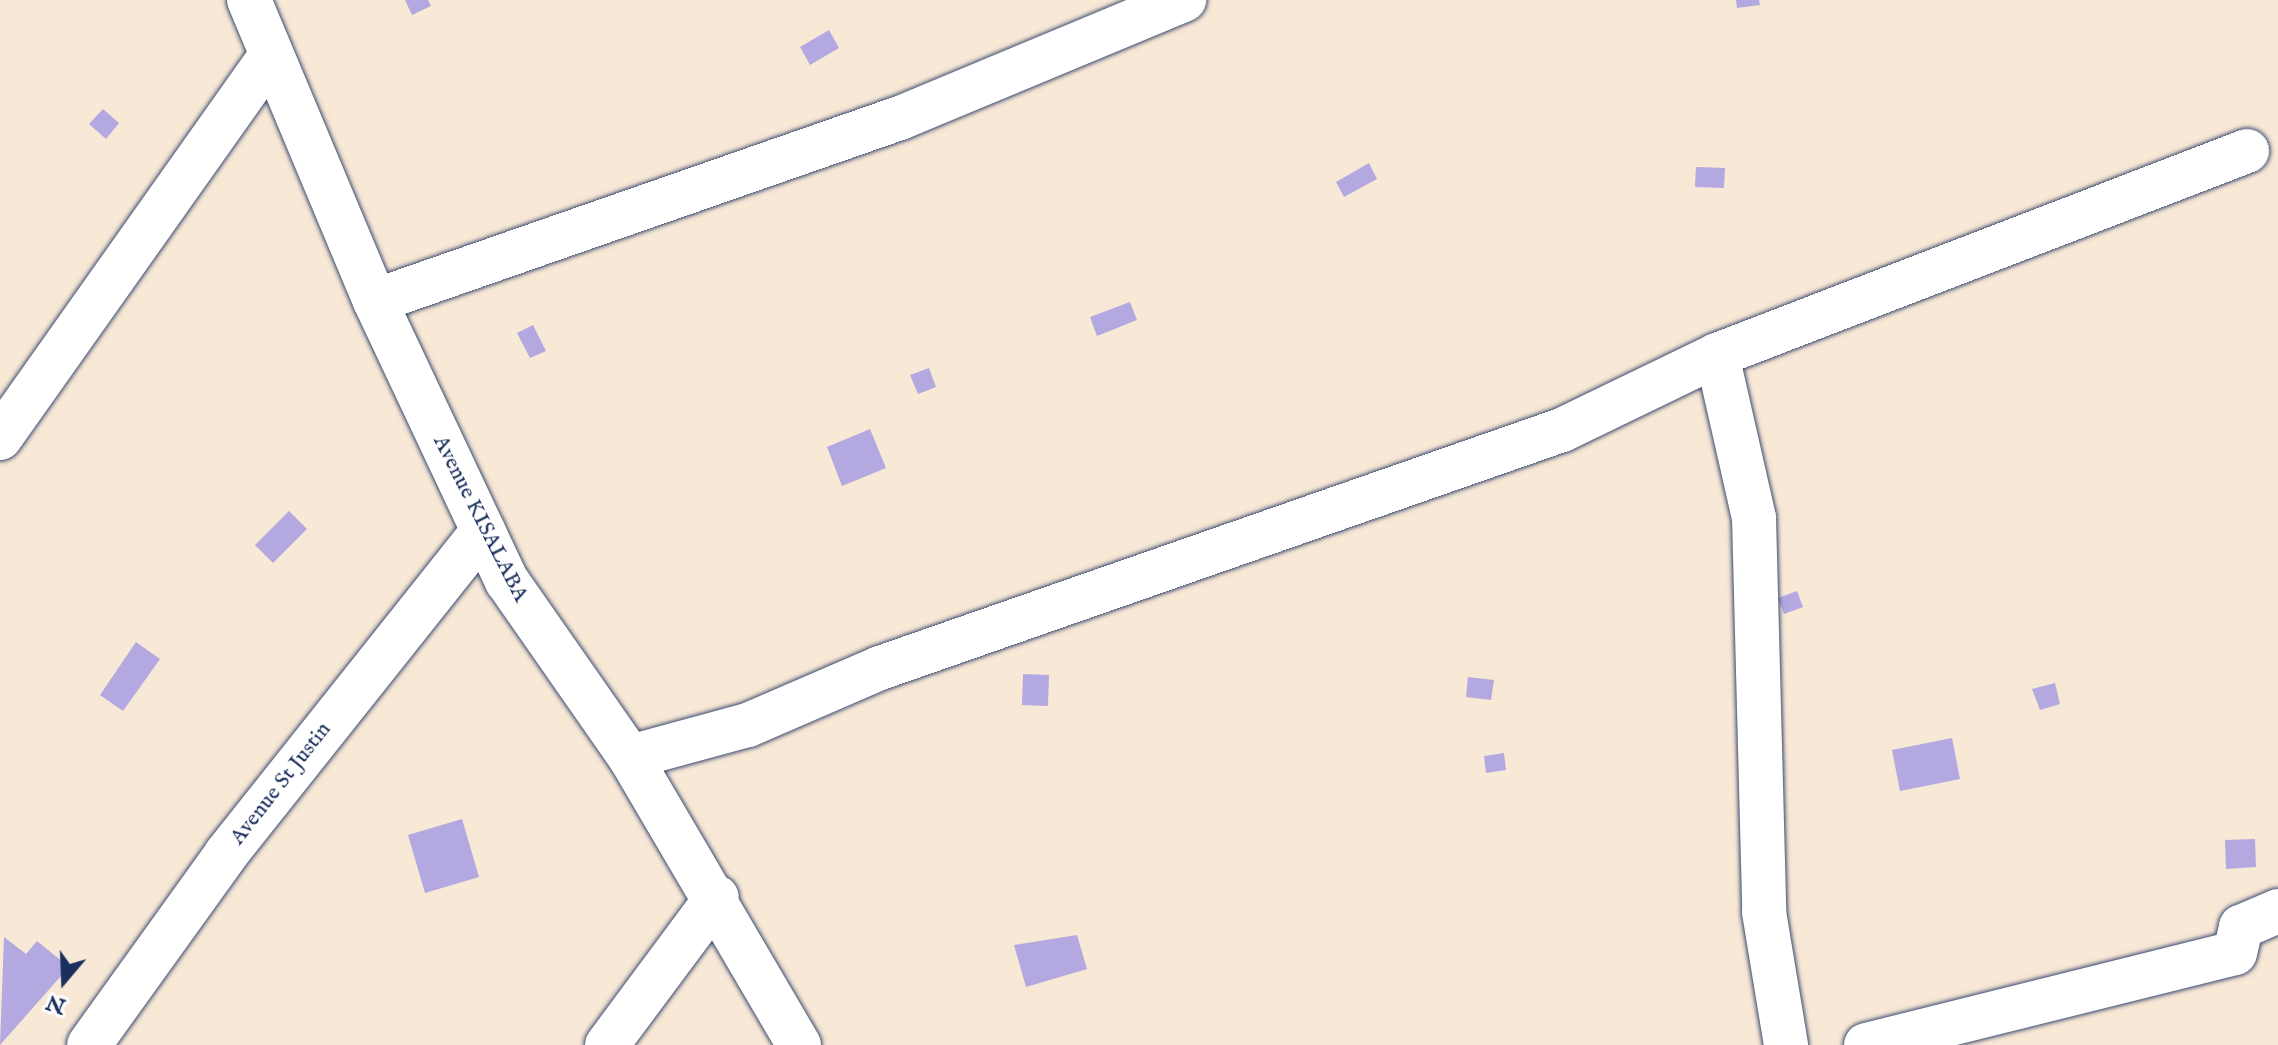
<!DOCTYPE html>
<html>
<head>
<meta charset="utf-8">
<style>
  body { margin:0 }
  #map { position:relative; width:2278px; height:1045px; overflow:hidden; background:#f8e8d6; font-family:"IM FELL English",serif }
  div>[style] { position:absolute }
  .building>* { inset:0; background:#b3a8e0 }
  .roads { filter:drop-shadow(0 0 2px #3c4b70) drop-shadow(0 0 2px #3c4b70) }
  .minor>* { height:44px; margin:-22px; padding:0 22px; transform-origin:22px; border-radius:22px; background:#fff }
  span { translate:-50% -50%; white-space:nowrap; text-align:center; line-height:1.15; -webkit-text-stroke:6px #fff; paint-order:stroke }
  .street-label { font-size:22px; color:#1b2f5e }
  .north { position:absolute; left:24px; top:941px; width:80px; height:80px; -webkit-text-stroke:6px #fff; paint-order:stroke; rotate:199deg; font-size:22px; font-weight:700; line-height:32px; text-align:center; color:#1b2f5e }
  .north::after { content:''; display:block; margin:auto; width:28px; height:36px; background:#1b2f5e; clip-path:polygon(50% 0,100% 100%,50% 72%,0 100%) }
</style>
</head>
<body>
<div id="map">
  <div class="building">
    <i style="clip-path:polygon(405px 0,428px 0,431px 6px,412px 15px)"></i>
    <i style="clip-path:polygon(1736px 0,1759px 0,1760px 5px,1737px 8px)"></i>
    <i style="clip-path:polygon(829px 30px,839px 48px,810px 65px,800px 47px)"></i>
    <i style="clip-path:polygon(103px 109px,119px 123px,106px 139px,89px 124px)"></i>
    <i style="clip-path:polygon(1369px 163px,1377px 179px,1344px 197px,1336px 182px)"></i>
    <i style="clip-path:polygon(1696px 167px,1725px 168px,1724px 188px,1695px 187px)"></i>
    <i style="clip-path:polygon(1130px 302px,1137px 320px,1097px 336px,1090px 317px)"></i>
    <i style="clip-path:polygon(533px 325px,546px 351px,530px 358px,517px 333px)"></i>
    <i style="clip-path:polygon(929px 368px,936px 387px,918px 394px,910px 375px)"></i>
    <i style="clip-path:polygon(870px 429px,886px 468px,842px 486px,827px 447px)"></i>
    <i style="clip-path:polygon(289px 511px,307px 529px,273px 563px,255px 545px)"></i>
    <i style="clip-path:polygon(1797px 591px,1803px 607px,1784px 614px,1778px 598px)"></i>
    <i style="clip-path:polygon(136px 642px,160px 659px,123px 711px,100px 695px)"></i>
    <i style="clip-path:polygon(1023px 674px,1049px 675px,1048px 706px,1022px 705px)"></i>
    <i style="clip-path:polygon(1468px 677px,1494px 680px,1491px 700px,1466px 697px)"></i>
    <i style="clip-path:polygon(2055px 683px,2060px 704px,2040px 710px,2032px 689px)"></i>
    <i style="clip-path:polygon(1952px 738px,1960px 779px,1900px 791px,1892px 750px)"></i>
    <i style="clip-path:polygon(1504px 753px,1506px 770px,1486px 773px,1484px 756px)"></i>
    <i style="clip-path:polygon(462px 819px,479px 877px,425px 893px,408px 835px)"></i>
    <i style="clip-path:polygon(2255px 839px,2256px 867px,2226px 869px,2225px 840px)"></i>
    <i style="clip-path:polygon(1077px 935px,1087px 969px,1026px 987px,1014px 945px)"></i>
    <i style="clip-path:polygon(4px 937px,26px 954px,37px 941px,69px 967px,0 1045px)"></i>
  </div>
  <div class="roads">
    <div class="minor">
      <i style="left:249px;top:0;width:326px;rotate:67.3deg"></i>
      <i style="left:375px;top:301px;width:310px;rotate:64.8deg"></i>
      <i style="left:507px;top:581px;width:215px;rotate:55.1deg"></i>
      <i style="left:630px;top:757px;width:334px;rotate:59.6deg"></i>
      <i style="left:375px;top:301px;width:556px;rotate:-19.22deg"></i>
      <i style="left:900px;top:118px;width:308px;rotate:-22.6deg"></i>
      <i style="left:1717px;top:355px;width:167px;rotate:77.2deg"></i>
      <i style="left:1754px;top:518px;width:394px;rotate:88.5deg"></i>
      <i style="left:1764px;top:912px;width:135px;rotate:80.6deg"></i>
      <i style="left:0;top:438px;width:467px;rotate:-54.7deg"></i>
      <i style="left:630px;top:757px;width:122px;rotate:-15.2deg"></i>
      <i style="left:748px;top:725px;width:144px;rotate:-23.4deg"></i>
      <i style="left:880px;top:668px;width:722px;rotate:-19.24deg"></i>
      <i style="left:1562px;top:430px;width:172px;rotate:-25.8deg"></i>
      <i style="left:1717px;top:355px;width:568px;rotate:-21.05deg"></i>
      <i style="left:89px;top:1045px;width:235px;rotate:-54.3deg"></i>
      <i style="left:226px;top:854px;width:413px;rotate:-51.5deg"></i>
      <i style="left:607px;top:1045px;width:184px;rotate:-53.4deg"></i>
      <i style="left:1866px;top:1045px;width:380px;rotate:-14deg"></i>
      <i style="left:2235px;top:953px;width:27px;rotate:-77deg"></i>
      <i style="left:2241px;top:927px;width:40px;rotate:-23.4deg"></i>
    </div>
  </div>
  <div class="street-label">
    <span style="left:480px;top:519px;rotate:63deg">Avenue KISALABA</span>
    <span style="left:281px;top:784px;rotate:-52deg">Avenue St Justin</span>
  </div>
  <div class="north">N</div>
</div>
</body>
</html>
